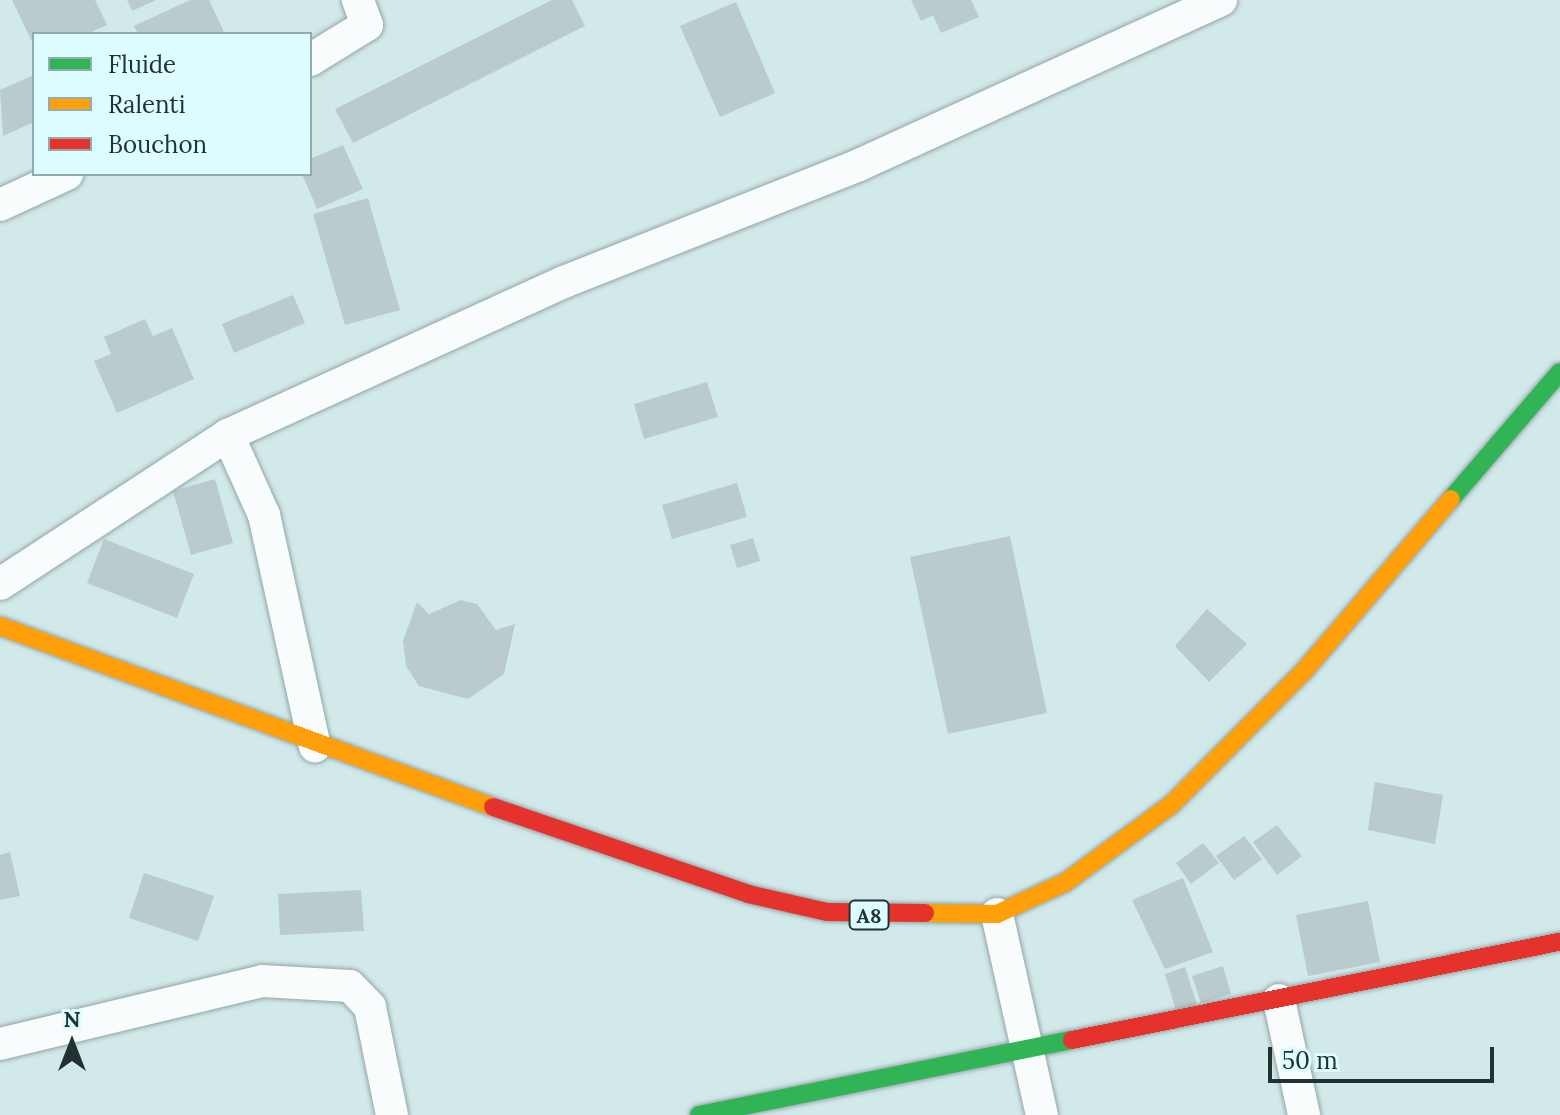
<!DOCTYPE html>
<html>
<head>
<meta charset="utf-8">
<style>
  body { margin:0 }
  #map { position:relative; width:1560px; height:1115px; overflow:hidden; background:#d2e9ea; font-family:Lora,serif }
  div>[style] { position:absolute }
  .building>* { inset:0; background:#b9cbcc }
  .roads { filter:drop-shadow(0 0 2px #93a5a6) drop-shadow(0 0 2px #93a5a6) }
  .street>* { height:32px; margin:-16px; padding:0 16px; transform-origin:16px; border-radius:16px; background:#f8fcfc }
  .fast>* { height:18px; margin:-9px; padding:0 9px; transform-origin:9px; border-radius:9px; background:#30b455 }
  .slow>* { height:18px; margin:-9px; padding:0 9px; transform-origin:9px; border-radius:9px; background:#ff9f0a }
  .jam>* { height:18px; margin:-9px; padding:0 9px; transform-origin:9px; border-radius:9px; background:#e5322d }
  span { translate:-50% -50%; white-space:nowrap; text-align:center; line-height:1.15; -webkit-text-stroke:6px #dcfcff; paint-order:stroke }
  .shield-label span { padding:2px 6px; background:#dcfcff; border:2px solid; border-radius:6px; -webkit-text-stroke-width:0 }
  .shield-label { font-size:20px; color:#223233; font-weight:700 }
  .legend { position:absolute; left:32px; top:32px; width:280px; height:144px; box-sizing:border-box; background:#dcfcff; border:2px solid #92abad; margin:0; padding:10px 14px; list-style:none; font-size:24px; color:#223233 }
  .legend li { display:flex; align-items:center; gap:16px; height:40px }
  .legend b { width:40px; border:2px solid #92abad }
  .north { position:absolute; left:32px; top:1003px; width:80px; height:80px; -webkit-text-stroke:6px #dcfcff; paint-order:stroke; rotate:0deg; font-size:22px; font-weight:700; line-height:32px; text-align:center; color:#223233 }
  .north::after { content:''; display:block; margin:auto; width:28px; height:36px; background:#223233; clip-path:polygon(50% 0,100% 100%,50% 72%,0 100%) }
  .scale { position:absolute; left:1268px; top:1047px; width:226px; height:36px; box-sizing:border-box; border:4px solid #223233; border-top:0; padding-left:10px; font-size:24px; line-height:28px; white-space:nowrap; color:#223233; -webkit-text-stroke:6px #dcfcff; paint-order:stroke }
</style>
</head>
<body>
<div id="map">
  <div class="building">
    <i style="clip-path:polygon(12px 0,95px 0,107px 25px,87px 34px,34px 34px,34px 46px)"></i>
    <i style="clip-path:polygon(127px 0,156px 0,132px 11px)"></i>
    <i style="clip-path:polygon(190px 0,209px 0,225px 34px,138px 34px,134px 26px)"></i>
    <i style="clip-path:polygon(552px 0,572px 0,585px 26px,353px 143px,335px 109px)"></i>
    <i style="clip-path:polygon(911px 0,971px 0,979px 17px,941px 33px,933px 15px,921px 21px)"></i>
    <i style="clip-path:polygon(736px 2px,775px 93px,720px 117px,680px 26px)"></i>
    <i style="clip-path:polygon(34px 75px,34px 122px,3px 136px,0 90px)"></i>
    <i style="clip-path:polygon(343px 145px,363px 189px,317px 209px,302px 174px,310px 174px,310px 159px)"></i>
    <i style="clip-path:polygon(368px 198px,400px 310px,345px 325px,313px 214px)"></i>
    <i style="clip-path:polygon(293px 295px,305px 323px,234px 353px,222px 324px)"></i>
    <i style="clip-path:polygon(145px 319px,153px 336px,172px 328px,194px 379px,117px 413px,94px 361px,111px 354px,104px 337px)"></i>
    <i style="clip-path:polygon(707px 382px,718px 417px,644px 439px,634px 404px)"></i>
    <i style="clip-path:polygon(215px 479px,233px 543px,191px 555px,173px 491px)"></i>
    <i style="clip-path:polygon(737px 483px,747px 517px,672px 539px,662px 505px)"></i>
    <i style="clip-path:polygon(1010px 536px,1047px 713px,948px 734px,910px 557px)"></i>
    <i style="clip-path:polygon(753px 538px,760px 561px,737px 568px,730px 545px)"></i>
    <i style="clip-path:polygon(104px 539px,194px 574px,177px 618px,87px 583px)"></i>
    <i style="clip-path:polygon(461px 600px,477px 604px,496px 630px,515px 624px,504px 674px,468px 699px,419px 686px,406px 666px,403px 641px,417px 602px,429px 614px)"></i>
    <i style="clip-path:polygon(1207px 609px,1247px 644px,1209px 682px,1175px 646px)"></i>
    <i style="clip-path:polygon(1375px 782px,1443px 795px,1435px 844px,1368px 830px)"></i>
    <i style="clip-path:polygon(1277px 825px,1302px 856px,1277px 875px,1253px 842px)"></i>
    <i style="clip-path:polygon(1244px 836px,1262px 859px,1234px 880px,1216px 856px)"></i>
    <i style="clip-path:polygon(1203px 843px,1219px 863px,1191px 884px,1176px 863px)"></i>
    <i style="clip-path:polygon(10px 852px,20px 896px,0 900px,0 855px)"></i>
    <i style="clip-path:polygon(144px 873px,214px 896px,198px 941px,129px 918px)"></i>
    <i style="clip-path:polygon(1183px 878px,1213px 952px,1165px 969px,1132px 900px)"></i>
    <i style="clip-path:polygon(361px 890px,364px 931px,280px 935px,278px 894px)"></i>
    <i style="clip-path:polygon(1368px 901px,1380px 962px,1308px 976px,1296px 915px)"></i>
    <i style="clip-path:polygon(1223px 966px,1231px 994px,1201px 1003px,1192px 976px)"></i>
    <i style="clip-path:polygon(1185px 967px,1197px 1005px,1176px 1011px,1165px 974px)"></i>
  </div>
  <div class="roads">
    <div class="street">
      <i style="left:310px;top:60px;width:67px;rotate:-31.6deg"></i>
      <i style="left:367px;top:25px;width:27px;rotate:-110deg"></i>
      <i style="left:0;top:205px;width:74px;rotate:-24.8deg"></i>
      <i style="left:228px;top:435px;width:88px;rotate:65.8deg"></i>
      <i style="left:264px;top:515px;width:237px;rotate:77.6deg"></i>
      <i style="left:0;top:584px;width:272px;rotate:-33.2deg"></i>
      <i style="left:228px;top:435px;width:369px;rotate:-24.5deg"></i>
      <i style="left:564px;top:282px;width:317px;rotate:-21.6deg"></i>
      <i style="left:859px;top:165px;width:398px;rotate:-24.5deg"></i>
      <i style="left:997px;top:914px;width:206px;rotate:77.4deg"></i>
      <i style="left:1279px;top:1000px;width:118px;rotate:77.7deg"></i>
      <i style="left:0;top:1044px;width:269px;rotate:-13.5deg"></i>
      <i style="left:262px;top:981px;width:88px;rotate:3.3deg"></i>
      <i style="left:350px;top:986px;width:29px;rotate:46deg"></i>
      <i style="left:370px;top:1007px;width:110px;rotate:78.5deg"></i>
    </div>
    <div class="fast">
      <i style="left:1451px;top:499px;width:167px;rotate:-49.4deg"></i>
      <i style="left:699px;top:1115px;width:380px;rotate:-11.4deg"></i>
    </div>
    <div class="slow">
      <i style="left:0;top:626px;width:525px;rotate:20.16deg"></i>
      <i style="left:925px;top:913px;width:72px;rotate:0.8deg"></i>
      <i style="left:997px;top:914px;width:76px;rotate:-24.9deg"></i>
      <i style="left:1066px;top:882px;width:130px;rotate:-36.3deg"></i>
      <i style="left:1171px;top:805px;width:189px;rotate:-45.2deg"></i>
      <i style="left:1304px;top:671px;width:226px;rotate:-49.5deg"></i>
    </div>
    <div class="jam">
      <i style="left:493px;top:807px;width:269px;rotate:18.8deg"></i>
      <i style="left:748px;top:894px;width:81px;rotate:12.8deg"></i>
      <i style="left:827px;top:912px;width:98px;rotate:0.6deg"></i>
      <i style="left:1072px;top:1040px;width:498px;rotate:-11.4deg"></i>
    </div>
  </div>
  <div class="shield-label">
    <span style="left:869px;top:915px">A8</span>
  </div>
  <ul class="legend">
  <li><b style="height:10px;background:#30b455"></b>Fluide</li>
  <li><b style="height:10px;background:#ff9f0a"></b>Ralenti</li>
  <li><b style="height:10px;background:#e5322d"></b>Bouchon</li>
  </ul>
  <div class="north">N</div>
  <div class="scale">50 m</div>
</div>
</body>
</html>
